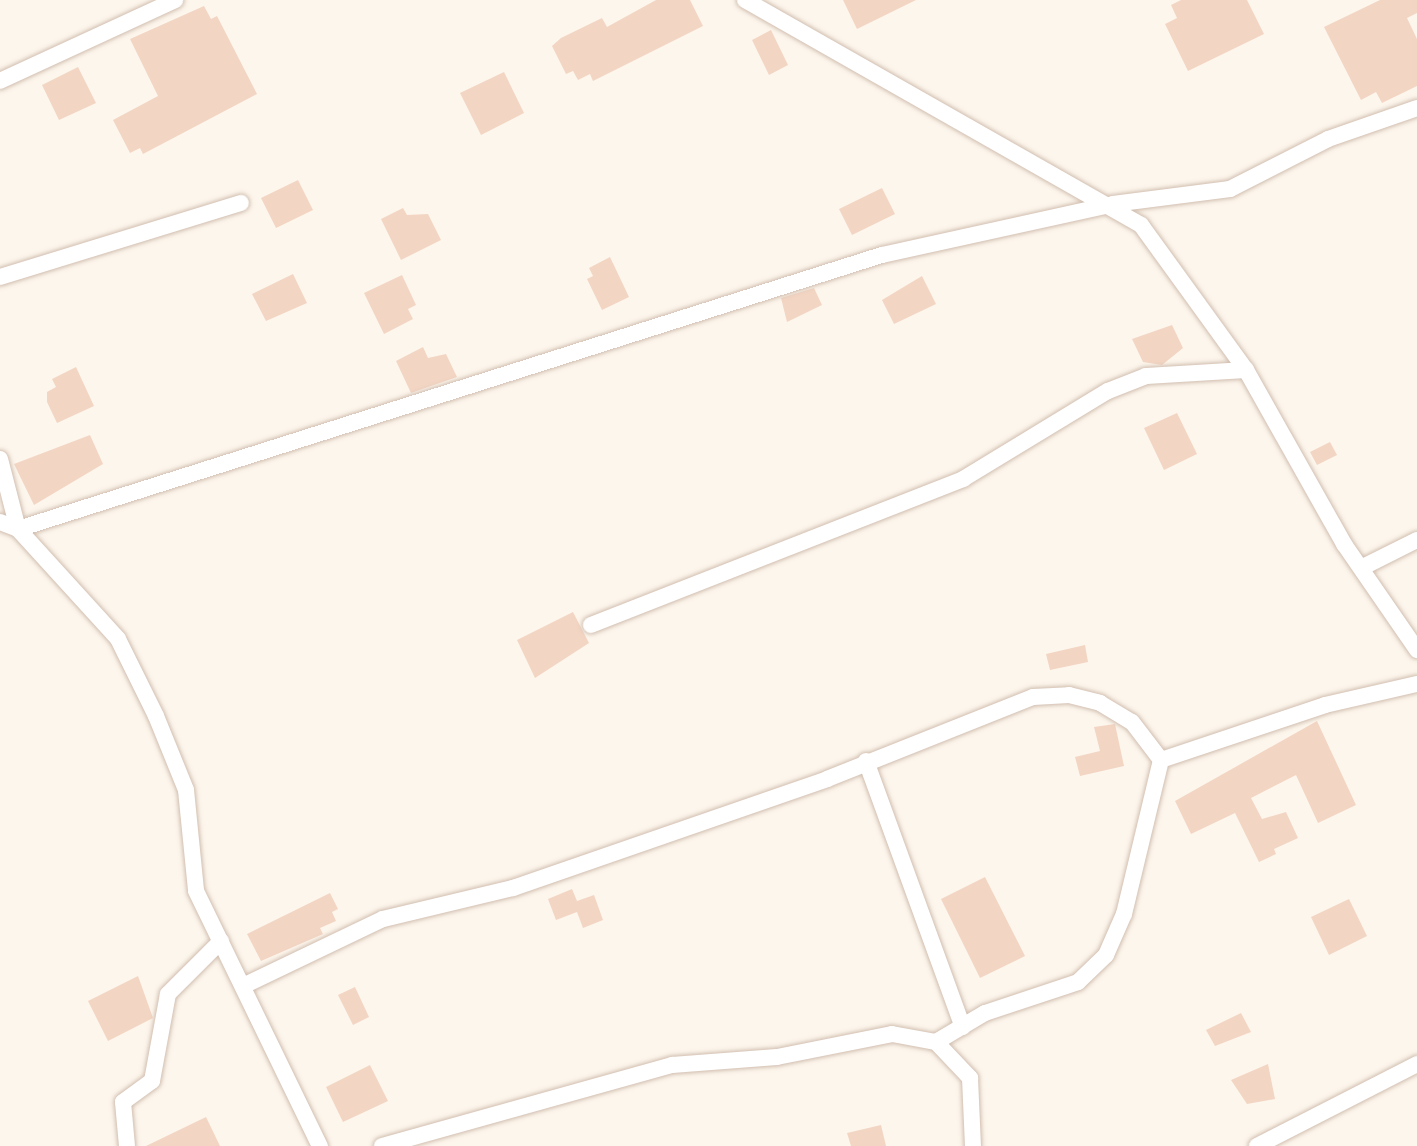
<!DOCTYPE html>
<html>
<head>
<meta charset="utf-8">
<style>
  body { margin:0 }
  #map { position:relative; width:1417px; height:1146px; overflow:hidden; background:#fdf6ec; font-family:Lato,sans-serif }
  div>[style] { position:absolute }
  .building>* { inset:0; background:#f3d5c3 }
  .roads { filter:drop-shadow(0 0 2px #d1beb0) drop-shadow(0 0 2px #d1beb0) }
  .minor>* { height:16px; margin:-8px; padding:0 8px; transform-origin:8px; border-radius:8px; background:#fff }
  span { translate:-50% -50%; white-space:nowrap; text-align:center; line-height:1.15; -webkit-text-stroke:7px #fffaf3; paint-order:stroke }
</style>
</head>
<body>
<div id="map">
  <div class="building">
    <i style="clip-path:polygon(656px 0,690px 0,703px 26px,593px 81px,590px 74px,578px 80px,573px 71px,566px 74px,552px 46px,561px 38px,602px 18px,607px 27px)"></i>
    <i style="clip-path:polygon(843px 0,916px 0,857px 29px)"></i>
    <i style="clip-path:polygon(1181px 0,1247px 0,1264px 34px,1188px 71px,1165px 24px,1177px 18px,1171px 5px)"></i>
    <i style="clip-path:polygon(1380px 0,1417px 0,1417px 13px,1407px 18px,1417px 39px,1417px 86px,1382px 103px,1376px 92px,1361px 100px,1324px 27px)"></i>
    <i style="clip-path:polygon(204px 6px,211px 19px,217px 16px,257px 94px,143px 154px,140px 148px,130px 153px,113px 120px,158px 96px,130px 39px)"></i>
    <i style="clip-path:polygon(771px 30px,788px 65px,769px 75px,752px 40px)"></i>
    <i style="clip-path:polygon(78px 67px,96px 103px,59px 120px,42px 85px)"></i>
    <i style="clip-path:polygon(504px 72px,524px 113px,481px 135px,460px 93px)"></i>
    <i style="clip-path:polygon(298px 180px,313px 210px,276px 228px,261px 198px)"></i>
    <i style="clip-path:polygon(882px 188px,895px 214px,852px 235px,839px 209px)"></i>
    <i style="clip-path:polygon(403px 208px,407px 215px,428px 214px,441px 240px,401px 260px,381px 219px)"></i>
    <i style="clip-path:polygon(610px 257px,629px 297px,602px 310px,587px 279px,593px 276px,589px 268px)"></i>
    <i style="clip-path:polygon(293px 274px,307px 303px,266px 321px,252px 294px)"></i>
    <i style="clip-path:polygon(402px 275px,416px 305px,408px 309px,413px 319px,384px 334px,364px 293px)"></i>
    <i style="clip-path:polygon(922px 276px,936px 304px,894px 324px,882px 300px)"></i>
    <i style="clip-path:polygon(814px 288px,822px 305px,787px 322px,781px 298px)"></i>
    <i style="clip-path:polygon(1172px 325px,1183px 348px,1162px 365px,1143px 362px,1132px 339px)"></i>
    <i style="clip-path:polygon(423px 347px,428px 358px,446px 354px,457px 377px,411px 393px,396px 361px)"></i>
    <i style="clip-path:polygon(76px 367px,94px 406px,57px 423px,47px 402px,47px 392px,56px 387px,52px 379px)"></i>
    <i style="clip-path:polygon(1177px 413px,1197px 454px,1164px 470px,1144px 428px)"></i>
    <i style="clip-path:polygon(90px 435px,103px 464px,34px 505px,14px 464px)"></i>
    <i style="clip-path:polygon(1330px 442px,1337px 455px,1317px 465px,1310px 452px)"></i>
    <i style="clip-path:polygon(573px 612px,589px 643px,535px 678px,517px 640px)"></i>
    <i style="clip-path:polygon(1085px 645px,1088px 662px,1050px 670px,1046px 654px)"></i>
    <i style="clip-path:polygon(1317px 721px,1356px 805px,1318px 823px,1296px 775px,1251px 798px,1262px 819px,1286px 812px,1298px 838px,1274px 849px,1276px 854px,1259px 862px,1235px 813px,1191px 834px,1175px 801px)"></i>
    <i style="clip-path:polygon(1115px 724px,1124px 766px,1080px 776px,1075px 757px,1100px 751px,1094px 727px)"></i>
    <i style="clip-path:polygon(985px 877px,1025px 956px,980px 978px,941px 899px)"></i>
    <i style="clip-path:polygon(572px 889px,577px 901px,594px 895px,603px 920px,583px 928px,577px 912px,556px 920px,548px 899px)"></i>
    <i style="clip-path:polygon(330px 893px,338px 909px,332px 912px,336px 921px,320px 928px,323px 934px,261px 961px,247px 934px)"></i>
    <i style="clip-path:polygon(1349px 899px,1367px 936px,1329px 955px,1311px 917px)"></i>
    <i style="clip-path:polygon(138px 976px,153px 1018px,108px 1041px,88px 1001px)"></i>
    <i style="clip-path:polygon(355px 987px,369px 1017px,353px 1025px,338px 995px)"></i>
    <i style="clip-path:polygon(1241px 1013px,1251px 1032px,1215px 1046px,1206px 1030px)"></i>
    <i style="clip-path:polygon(1268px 1064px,1275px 1099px,1247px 1104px,1231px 1080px)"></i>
    <i style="clip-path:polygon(370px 1065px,388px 1101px,343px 1122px,326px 1087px)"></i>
    <i style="clip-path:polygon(206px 1117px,220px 1146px,146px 1146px)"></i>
    <i style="clip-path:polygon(881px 1125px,886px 1146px,851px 1146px,847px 1133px)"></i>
  </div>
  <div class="roads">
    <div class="minor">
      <i style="left:745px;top:0;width:455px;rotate:29.6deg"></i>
      <i style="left:1141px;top:225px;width:179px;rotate:54.1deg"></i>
      <i style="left:1246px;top:370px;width:200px;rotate:60.6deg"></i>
      <i style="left:1344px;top:544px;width:129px;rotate:55.4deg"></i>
      <i style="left:0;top:81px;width:193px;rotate:-24.8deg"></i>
      <i style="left:0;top:277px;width:252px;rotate:-17.1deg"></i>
      <i style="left:0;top:459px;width:72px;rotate:75.6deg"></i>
      <i style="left:18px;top:529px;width:149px;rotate:47.7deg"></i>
      <i style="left:118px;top:639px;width:86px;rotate:63.7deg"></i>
      <i style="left:156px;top:716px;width:80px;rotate:67.9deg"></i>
      <i style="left:186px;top:790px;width:101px;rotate:84.3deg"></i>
      <i style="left:196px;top:891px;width:284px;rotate:64.1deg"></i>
      <i style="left:0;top:522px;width:19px;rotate:21deg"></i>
      <i style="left:18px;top:529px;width:906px;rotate:-17.6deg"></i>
      <i style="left:882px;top:255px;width:237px;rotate:-12.4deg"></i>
      <i style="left:1113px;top:204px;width:118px;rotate:-7.3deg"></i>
      <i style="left:1230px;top:189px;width:110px;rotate:-27deg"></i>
      <i style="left:1328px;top:139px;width:94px;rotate:-19.2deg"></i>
      <i style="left:1363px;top:567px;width:60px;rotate:-26.6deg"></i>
      <i style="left:591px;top:625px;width:400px;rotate:-21.4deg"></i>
      <i style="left:963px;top:479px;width:170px;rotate:-31.3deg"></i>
      <i style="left:1108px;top:391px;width:41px;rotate:-21.5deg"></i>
      <i style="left:1146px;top:376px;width:100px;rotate:-3.4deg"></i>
      <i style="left:866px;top:761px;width:283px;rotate:70deg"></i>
      <i style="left:243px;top:986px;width:155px;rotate:-25.6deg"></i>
      <i style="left:383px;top:919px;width:134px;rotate:-13.4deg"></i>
      <i style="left:513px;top:888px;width:332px;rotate:-19.1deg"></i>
      <i style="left:827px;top:779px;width:222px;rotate:-21.7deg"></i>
      <i style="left:1033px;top:697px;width:36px;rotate:-3deg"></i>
      <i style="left:1069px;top:695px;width:32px;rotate:14deg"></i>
      <i style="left:1100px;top:703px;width:37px;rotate:31deg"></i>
      <i style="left:1132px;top:722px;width:48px;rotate:52.7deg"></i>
      <i style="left:936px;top:1042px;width:50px;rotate:46.6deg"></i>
      <i style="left:970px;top:1078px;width:68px;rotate:87.5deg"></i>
      <i style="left:127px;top:1146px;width:44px;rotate:-95.2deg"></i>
      <i style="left:123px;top:1102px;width:36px;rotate:-36deg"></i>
      <i style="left:152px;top:1081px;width:88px;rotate:-79.6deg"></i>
      <i style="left:168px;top:994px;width:75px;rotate:-45deg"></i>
      <i style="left:382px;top:1146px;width:301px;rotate:-15.6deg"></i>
      <i style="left:672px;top:1065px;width:105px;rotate:-4.4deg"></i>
      <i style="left:777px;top:1057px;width:117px;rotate:-11.3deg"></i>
      <i style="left:892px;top:1034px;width:45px;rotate:10.3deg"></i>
      <i style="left:936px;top:1042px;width:57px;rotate:-30.6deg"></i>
      <i style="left:985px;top:1013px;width:98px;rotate:-18.4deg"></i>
      <i style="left:1078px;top:982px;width:39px;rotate:-44deg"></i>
      <i style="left:1106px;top:955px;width:45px;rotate:-66.3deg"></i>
      <i style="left:1124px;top:914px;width:158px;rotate:-76.5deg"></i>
      <i style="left:1161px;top:760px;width:173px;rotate:-18.5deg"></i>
      <i style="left:1325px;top:705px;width:94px;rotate:-12.9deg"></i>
      <i style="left:1257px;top:1146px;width:180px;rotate:-27.1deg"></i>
    </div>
  </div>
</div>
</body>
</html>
